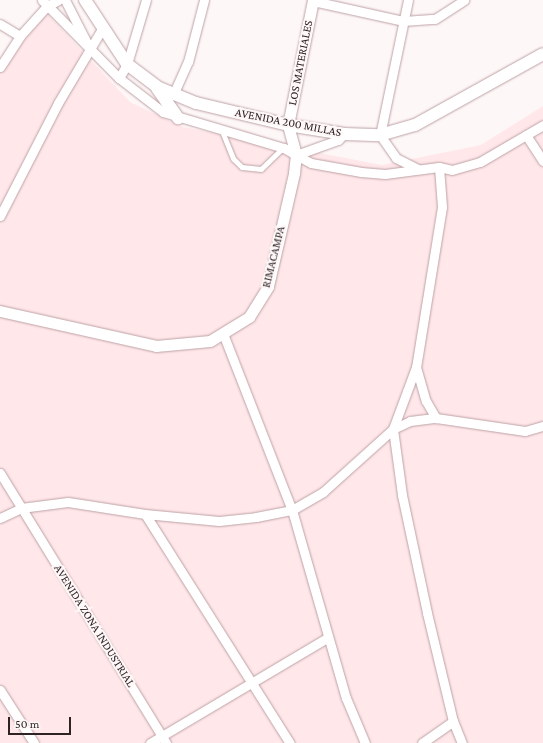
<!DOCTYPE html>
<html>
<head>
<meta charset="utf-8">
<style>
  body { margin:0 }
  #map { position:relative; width:543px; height:743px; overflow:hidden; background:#fef7f8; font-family:"Crimson Pro",serif }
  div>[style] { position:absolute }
  .built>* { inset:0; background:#ffe7ea }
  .roads { filter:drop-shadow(0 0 1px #bea2a5) drop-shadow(0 0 1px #bea2a5) }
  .service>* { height:4.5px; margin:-2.25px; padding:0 2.25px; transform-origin:2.25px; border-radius:2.25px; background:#fff }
  .minor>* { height:9px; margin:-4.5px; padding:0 4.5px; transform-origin:4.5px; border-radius:4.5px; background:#fff }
  .tertiary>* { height:11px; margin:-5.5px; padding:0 5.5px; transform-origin:5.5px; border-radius:5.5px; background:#fff }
  .secondary>* { height:12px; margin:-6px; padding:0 6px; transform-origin:6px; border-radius:6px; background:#fff }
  span { translate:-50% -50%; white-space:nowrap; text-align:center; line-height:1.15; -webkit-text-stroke:4px #fef7f8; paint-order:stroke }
  .street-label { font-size:12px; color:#2d2224 }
  .scale { position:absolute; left:8px; top:717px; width:63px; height:18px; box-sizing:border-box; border:2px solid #2d2224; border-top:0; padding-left:5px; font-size:12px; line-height:14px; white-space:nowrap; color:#2d2224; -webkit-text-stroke:3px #fef7f8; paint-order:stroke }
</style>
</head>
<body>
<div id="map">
  <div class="built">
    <i style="clip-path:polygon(40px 6px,130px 102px,183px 127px,382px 165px,481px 145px,543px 106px,543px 743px,0 743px,0 71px)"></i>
  </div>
  <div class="roads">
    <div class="service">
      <i style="left:222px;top:130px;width:31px;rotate:68deg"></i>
      <i style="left:234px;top:159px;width:11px;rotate:45deg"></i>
      <i style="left:242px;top:167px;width:19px;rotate:6deg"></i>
      <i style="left:261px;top:169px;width:30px;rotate:-44deg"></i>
    </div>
    <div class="minor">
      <i style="left:42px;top:0;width:110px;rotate:45.4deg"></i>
      <i style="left:119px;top:78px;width:56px;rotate:37.7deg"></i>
      <i style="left:163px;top:112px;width:126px;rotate:16.6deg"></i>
      <i style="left:284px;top:148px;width:14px;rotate:30deg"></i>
      <i style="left:296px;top:155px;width:45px;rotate:-19.7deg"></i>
      <i style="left:338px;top:140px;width:8px;rotate:-45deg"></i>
      <i style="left:65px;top:0;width:48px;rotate:62.9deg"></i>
      <i style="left:408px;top:0;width:138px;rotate:101.7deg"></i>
      <i style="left:380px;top:135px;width:28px;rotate:55deg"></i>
      <i style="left:396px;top:158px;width:25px;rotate:27deg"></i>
      <i style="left:313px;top:1px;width:92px;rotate:12.5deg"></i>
      <i style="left:403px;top:21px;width:32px;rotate:-4deg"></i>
      <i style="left:435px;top:19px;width:35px;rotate:-33deg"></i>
      <i style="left:0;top:24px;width:23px;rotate:31deg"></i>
      <i style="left:0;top:67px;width:37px;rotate:-57deg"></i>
      <i style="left:20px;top:36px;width:39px;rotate:-48deg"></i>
      <i style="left:46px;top:7px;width:14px;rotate:-30deg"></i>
      <i style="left:119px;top:78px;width:16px;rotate:-60deg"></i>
      <i style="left:127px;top:64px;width:67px;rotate:-73.5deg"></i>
      <i style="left:173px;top:95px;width:36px;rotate:-66deg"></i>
      <i style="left:188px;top:62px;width:64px;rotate:-75.5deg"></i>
      <i style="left:526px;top:135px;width:31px;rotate:57deg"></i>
      <i style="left:296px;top:155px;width:17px;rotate:28deg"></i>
      <i style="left:311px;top:163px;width:51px;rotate:10.2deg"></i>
      <i style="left:361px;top:172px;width:24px;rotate:5deg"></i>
      <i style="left:385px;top:174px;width:54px;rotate:-7.4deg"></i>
      <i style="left:439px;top:167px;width:13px;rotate:13deg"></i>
      <i style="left:452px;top:170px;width:29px;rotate:-16deg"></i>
      <i style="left:480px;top:162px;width:73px;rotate:-30.4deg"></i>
      <i style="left:439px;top:167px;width:40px;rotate:85.7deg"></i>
      <i style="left:442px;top:207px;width:162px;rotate:99.2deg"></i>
      <i style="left:416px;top:367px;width:66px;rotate:110.4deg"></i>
      <i style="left:393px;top:429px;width:67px;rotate:82.2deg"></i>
      <i style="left:402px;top:495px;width:121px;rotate:78deg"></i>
      <i style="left:427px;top:613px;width:111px;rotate:76.5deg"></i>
      <i style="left:453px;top:721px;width:24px;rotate:68deg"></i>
      <i style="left:0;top:216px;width:127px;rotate:-62.8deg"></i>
      <i style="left:58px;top:103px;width:86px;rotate:-59.3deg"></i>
      <i style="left:224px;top:336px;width:187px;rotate:68.7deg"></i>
      <i style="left:292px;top:510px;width:196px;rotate:74deg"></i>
      <i style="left:346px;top:698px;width:49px;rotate:67.1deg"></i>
      <i style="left:416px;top:367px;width:35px;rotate:74deg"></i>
      <i style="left:426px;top:401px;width:20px;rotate:60deg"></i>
      <i style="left:0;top:473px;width:317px;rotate:58.4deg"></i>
      <i style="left:145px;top:514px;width:271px;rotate:57.7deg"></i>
      <i style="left:0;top:518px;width:23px;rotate:-25deg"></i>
      <i style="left:21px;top:508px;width:47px;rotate:-7.3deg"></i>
      <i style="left:68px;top:502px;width:78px;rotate:8.9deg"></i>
      <i style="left:145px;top:514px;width:74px;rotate:5.4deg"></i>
      <i style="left:219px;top:521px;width:37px;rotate:-6deg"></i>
      <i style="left:256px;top:517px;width:37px;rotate:-11deg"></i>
      <i style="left:292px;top:510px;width:36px;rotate:-30deg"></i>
      <i style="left:323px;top:492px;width:94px;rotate:-42deg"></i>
      <i style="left:393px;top:429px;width:19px;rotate:-25deg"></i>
      <i style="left:410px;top:421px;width:26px;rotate:-7deg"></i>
      <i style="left:436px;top:418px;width:90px;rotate:8.3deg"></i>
      <i style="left:525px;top:431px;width:19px;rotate:-16deg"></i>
      <i style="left:0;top:690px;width:63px;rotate:57.3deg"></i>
      <i style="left:150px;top:743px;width:206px;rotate:-30.7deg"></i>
      <i style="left:422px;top:743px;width:38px;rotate:-35deg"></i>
    </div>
    <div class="tertiary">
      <i style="left:0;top:311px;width:160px;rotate:12.6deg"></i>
      <i style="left:156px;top:346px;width:54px;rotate:-5.3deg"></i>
      <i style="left:210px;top:341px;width:46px;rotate:-31.6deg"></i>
      <i style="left:249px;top:317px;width:36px;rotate:-58deg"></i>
      <i style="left:268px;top:286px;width:116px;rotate:-77deg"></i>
      <i style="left:294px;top:173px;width:18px;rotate:-84deg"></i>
      <i style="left:296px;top:155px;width:31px;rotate:-105deg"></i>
      <i style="left:288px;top:125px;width:127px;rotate:-78.7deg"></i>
    </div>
    <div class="secondary">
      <i style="left:85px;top:0;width:77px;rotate:56.7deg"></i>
      <i style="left:127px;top:64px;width:38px;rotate:37deg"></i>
      <i style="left:157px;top:87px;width:42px;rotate:22.3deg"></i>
      <i style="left:196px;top:103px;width:95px;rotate:13.4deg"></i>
      <i style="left:288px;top:125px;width:57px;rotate:9.1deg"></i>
      <i style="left:344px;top:134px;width:36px;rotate:2deg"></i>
      <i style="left:380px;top:135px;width:36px;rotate:-16deg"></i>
      <i style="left:415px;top:125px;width:146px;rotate:-29deg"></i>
      <i style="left:157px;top:88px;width:37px;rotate:55deg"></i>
    </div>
  </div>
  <div class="street-label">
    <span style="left:301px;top:63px;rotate:-79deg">LOS MATERIALES</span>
    <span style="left:288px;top:123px;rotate:11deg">AVENIDA 200 MILLAS</span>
    <span style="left:274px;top:257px;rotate:-76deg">RIMACAMPA</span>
    <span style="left:94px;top:626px;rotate:58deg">AVENIDA ZONA INDUSTRIAL</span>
  </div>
  <div class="scale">50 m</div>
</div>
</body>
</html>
